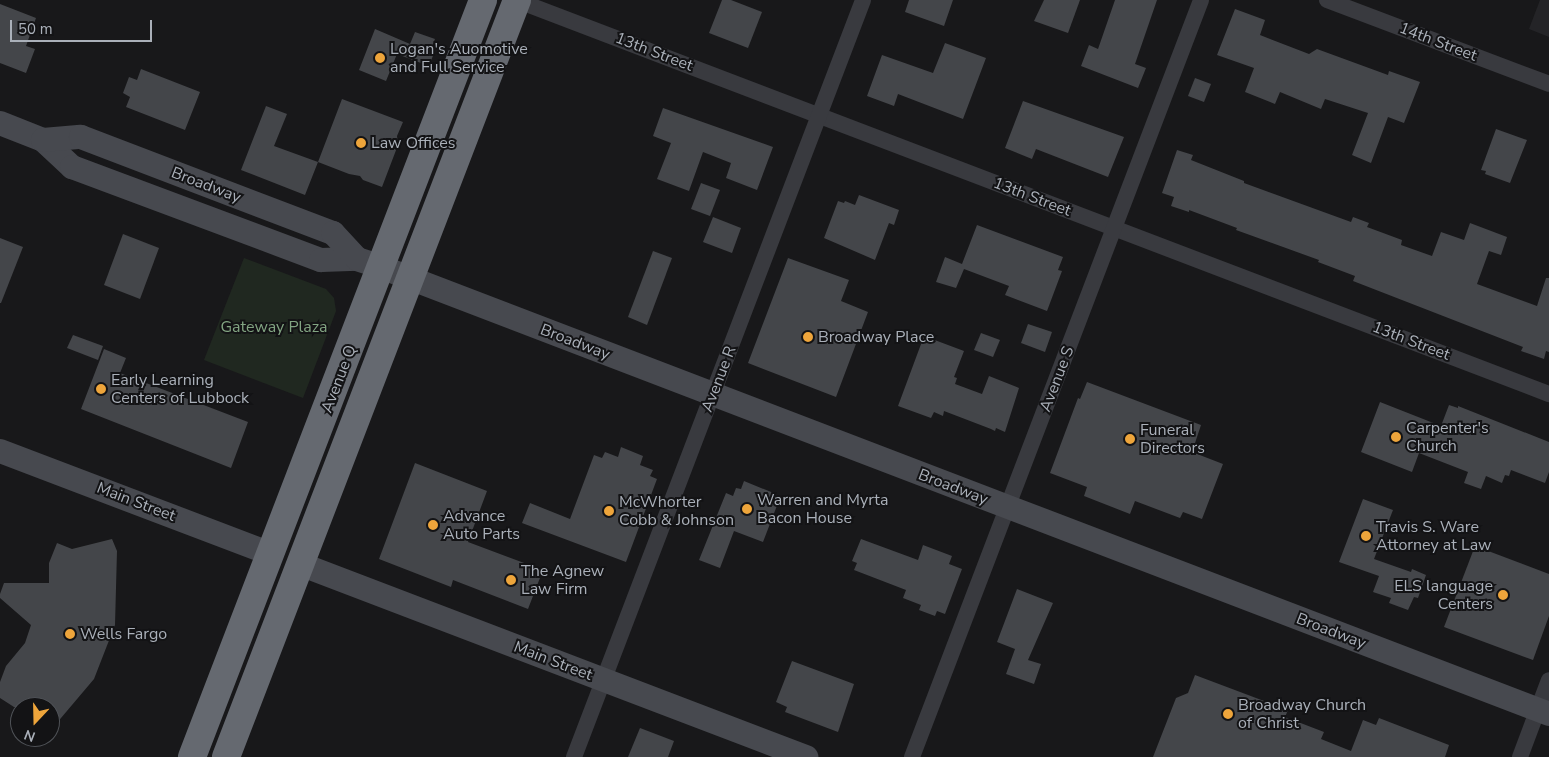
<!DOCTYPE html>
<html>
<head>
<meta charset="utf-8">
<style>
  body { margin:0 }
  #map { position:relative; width:1549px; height:757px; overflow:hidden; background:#18181a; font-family:"Nunito Sans",sans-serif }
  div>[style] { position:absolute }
  .built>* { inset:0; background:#242427 }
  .green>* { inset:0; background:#202820 }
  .building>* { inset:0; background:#44464a }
  .street>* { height:16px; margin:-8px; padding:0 8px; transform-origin:8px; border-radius:8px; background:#393a3f }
  .secondary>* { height:24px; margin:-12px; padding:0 12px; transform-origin:12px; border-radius:12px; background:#47494f }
  .highway>* { height:28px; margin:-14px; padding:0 14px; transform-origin:14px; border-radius:14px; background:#656970 }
  .dots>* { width:14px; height:14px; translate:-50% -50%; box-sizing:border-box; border:2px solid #131315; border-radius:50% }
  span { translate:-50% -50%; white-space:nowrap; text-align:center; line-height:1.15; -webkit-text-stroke:4px #131315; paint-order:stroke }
  .street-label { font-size:16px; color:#aab0b9 }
  .poi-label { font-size:16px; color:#aab0b9 }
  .left { translate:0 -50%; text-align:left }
  .right { translate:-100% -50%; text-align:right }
  .park-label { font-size:16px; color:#82a482 }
  .north { position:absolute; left:10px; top:697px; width:50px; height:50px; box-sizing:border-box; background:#131315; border:1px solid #4f5257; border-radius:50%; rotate:201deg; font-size:14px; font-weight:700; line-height:20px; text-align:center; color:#aab0b9 }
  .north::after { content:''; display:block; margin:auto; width:18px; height:22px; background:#eea53b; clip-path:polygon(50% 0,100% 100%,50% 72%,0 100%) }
  .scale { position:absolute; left:10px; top:20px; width:142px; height:22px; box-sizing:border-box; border:2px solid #aab0b9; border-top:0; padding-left:6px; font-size:15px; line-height:18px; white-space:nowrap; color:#aab0b9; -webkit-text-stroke:4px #131315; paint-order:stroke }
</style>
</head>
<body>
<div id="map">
  <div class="built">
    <i style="clip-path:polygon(1540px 0,1549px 0,1549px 37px,1529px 29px)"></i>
  </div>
  <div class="green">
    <i style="clip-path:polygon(244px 258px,326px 289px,334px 298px,336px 311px,303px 398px,204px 360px)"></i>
  </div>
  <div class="building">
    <i style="clip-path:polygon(722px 0,731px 0,762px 12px,748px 48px,709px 33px)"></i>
    <i style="clip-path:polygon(909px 0,953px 0,944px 26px,905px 12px)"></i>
    <i style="clip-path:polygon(1044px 0,1080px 0,1068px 33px,1034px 21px)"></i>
    <i style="clip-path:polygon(1115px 0,1157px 0,1135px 64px,1146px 68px,1138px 88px,1081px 66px,1089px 45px,1098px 49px)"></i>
    <i style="clip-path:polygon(0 4px,36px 18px,26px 46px,35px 49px,26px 73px,0 63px)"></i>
    <i style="clip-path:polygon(1235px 9px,1265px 20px,1260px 35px,1309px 54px,1317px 49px,1388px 75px,1389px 71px,1420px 82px,1404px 123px,1388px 117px,1371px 163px,1352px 155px,1368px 113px,1325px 99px,1321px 109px,1280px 92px,1275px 104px,1245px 92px,1254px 68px,1217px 55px)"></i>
    <i style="clip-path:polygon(375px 29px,410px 44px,415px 32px,435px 39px,430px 51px,434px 53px,429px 66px,397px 54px,386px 81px,359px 70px)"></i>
    <i style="clip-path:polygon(945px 43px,986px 58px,963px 119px,898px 94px,894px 106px,867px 96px,882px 55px,933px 73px)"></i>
    <i style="clip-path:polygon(141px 69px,200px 92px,185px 130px,126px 107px,130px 97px,123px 93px,129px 77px,137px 80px)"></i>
    <i style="clip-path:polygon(1195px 78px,1211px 84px,1204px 102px,1188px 96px)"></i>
    <i style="clip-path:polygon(342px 99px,403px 122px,397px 136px,398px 145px,382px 187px,363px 180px,360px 176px,349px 174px,318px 162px)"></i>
    <i style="clip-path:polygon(1023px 101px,1124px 137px,1108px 177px,1036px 149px,1032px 159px,1005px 148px)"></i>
    <i style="clip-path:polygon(266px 106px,287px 114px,274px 146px,318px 162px,305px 195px,241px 170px)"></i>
    <i style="clip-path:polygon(663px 108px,773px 147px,757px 190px,726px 178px,731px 163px,703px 152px,689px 191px,657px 179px,671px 143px,653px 136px)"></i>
    <i style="clip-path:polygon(1496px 129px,1527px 140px,1510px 183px,1485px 174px,1486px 171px,1481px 170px)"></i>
    <i style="clip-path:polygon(1177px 150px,1193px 155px,1191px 160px,1244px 181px,1244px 183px,1351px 222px,1353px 217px,1369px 223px,1367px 227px,1402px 240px,1401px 245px,1432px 256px,1441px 232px,1464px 240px,1470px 223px,1507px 237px,1501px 255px,1489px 251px,1477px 284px,1537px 306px,1546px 278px,1549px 278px,1549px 352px,1546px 351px,1544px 359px,1521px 351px,1523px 347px,1353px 281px,1355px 276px,1318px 262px,1319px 260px,1236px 230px,1237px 228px,1189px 210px,1189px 212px,1171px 206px,1174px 197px,1162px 193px)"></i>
    <i style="clip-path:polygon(701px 183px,720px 190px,710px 216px,691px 209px)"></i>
    <i style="clip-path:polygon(859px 195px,899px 210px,894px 225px,889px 223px,875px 260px,824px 238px,838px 201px,844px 203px,845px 201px,855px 205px)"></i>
    <i style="clip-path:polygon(713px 217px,741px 228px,732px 253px,703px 242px)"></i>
    <i style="clip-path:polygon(977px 225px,1063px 257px,1058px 270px,1062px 271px,1047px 311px,1005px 295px,1009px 286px,964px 269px,956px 288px,936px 282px,945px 257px,962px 264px)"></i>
    <i style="clip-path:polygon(123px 234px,159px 248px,140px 299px,104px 285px)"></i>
    <i style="clip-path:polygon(0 238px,23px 247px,1px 303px,0 303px)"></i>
    <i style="clip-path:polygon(653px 251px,672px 258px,647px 325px,628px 317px)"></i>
    <i style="clip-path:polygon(788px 258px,849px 280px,841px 301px,868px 312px,836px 397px,748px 363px)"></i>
    <i style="clip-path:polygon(1028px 324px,1052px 332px,1045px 352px,1021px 343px)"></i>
    <i style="clip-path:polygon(981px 333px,1000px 340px,993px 357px,974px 350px)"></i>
    <i style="clip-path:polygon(73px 335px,103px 346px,98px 360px,67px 348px)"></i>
    <i style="clip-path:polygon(924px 336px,964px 351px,954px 377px,957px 378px,955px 384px,982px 394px,989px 376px,1019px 388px,1005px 432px,996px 428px,995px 431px,991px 429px,944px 411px,943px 416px,934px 412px,931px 418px,898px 406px)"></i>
    <i style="clip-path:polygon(104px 349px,126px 358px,120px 373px,248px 422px,231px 468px,81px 409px)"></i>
    <i style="clip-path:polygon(1087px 382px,1201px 425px,1192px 452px,1223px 464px,1202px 519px,1183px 512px,1180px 518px,1135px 501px,1130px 514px,1084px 496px,1087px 487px,1050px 473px,1078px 398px,1080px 399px)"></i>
    <i style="clip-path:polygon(1380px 402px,1441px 426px,1449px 405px,1458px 408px,1458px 406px,1549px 442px,1549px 472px,1545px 483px,1511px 470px,1509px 476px,1505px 475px,1502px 483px,1486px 476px,1481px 489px,1464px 483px,1468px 472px,1419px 453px,1412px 472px,1361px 452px)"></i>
    <i style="clip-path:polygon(621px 447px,643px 456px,640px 465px,653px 470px,650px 476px,657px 479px,626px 562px,522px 523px,530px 503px,570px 519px,594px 455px,602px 458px,605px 452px,618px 457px)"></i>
    <i style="clip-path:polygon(415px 463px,487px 491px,468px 542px,543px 570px,528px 609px,453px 580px,451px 587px,379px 559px)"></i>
    <i style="clip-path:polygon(744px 481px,776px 494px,773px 501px,778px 503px,763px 542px,734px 531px,720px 568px,699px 560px,726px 493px,733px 496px,736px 488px,741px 489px)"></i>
    <i style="clip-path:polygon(1363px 499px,1393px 510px,1374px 559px,1411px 572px,1412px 569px,1426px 575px,1418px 598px,1414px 597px,1408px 610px,1389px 603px,1391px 598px,1373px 592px,1379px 576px,1339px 562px)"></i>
    <i style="clip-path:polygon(112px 539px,117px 551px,115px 625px,94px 679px,50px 731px,50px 707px,14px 707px,0 698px,0 682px,6px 666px,25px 643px,31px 625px,0 598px,0 594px,4px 583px,49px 583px,49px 563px,57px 543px,72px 549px)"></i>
    <i style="clip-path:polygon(861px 539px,918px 560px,923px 545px,952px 556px,949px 564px,962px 569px,945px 614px,937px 611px,935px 616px,919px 610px,921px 605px,903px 598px,906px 590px,854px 570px,857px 563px,852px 561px)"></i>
    <i style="clip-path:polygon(1475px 546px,1549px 574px,1549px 616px,1533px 660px,1444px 627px)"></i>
    <i style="clip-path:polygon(1017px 589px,1053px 603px,1028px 660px,1041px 664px,1034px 684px,1006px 674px,1015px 649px,997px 642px)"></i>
    <i style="clip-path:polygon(792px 661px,854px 684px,838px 732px,785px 712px,787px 707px,776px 702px)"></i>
    <i style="clip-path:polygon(1195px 675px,1288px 710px,1285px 717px,1324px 732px,1321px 739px,1351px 751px,1363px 720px,1376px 725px,1379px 718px,1449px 745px,1445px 757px,1153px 757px,1176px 698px,1188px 693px)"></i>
    <i style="clip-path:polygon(640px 728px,674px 741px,668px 757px,628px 757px)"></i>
  </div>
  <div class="street">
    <i style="left:516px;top:0;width:1106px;rotate:20.88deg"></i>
    <i style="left:1327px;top:0;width:237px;rotate:20.7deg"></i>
    <i style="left:574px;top:757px;width:810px;rotate:-69.1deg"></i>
    <i style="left:912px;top:757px;width:810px;rotate:-69.1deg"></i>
    <i style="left:1520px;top:757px;width:82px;rotate:-69.4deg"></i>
  </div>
  <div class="secondary">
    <i style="left:0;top:123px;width:46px;rotate:21.6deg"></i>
    <i style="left:43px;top:140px;width:40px;rotate:43deg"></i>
    <i style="left:72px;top:167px;width:266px;rotate:20.5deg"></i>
    <i style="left:321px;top:260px;width:36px;rotate:-2deg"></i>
    <i style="left:357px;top:259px;width:25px;rotate:18deg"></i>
    <i style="left:381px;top:267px;width:1251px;rotate:20.94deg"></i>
    <i style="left:43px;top:140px;width:38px;rotate:-5deg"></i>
    <i style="left:81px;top:137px;width:270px;rotate:20.9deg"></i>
    <i style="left:333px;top:233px;width:35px;rotate:47deg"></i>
    <i style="left:0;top:451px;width:290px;rotate:20.8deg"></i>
    <i style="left:300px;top:564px;width:542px;rotate:20.88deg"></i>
  </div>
  <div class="highway">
    <i style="left:192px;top:757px;width:811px;rotate:-68.97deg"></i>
    <i style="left:226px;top:757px;width:811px;rotate:-68.97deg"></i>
  </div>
  <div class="dots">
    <i style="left:380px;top:58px;background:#eea53b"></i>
    <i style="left:361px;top:143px;background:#eea53b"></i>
    <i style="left:808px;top:337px;background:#eea53b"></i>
    <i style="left:101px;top:389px;background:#eea53b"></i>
    <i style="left:1396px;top:437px;background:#eea53b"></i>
    <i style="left:1130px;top:439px;background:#eea53b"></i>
    <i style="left:747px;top:509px;background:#eea53b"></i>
    <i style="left:609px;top:511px;background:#eea53b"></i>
    <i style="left:433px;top:525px;background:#eea53b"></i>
    <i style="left:1366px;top:536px;background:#eea53b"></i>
    <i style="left:511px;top:580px;background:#eea53b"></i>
    <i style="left:1503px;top:595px;background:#eea53b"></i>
    <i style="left:70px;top:634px;background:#eea53b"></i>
    <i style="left:1228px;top:714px;background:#eea53b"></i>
  </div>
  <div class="street-label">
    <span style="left:1438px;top:42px;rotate:21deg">14th Street</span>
    <span style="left:654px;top:52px;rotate:21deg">13th Street</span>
    <span style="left:206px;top:185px;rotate:21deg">Broadway</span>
    <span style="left:1032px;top:197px;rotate:21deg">13th Street</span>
    <span style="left:1411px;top:341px;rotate:21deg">13th Street</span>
    <span style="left:575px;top:342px;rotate:21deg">Broadway</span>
    <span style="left:339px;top:379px;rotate:-69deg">Avenue Q</span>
    <span style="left:719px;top:379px;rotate:-69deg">Avenue R</span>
    <span style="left:1057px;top:379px;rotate:-69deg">Avenue S</span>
    <span style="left:953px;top:487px;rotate:21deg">Broadway</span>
    <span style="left:136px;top:502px;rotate:21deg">Main Street</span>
    <span style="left:1331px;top:631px;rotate:21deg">Broadway</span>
    <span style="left:553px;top:661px;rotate:21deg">Main Street</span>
  </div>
  <div class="poi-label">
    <span class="left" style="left:390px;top:58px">Logan's Auomotive<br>and Full Service</span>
    <span class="left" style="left:371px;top:143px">Law Offices</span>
    <span class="left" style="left:818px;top:337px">Broadway Place</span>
    <span class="left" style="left:111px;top:389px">Early Learning<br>Centers of Lubbock</span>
    <span class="left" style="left:1406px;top:437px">Carpenter's<br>Church</span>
    <span class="left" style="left:1140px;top:439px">Funeral<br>Directors</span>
    <span class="left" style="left:757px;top:509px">Warren and Myrta<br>Bacon House</span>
    <span class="left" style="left:619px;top:511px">McWhorter<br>Cobb &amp; Johnson</span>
    <span class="left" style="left:443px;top:525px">Advance<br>Auto Parts</span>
    <span class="left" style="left:1376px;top:536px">Travis S. Ware<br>Attorney at Law</span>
    <span class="left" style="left:521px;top:580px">The Agnew<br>Law Firm</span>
    <span class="right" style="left:1493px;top:595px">ELS language<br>Centers</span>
    <span class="left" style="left:80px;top:634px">Wells Fargo</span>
    <span class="left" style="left:1238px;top:714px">Broadway Church<br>of Christ</span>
  </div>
  <div class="park-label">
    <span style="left:274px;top:327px">Gateway Plaza</span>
  </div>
  <div class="north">N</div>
  <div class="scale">50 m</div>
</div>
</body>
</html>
